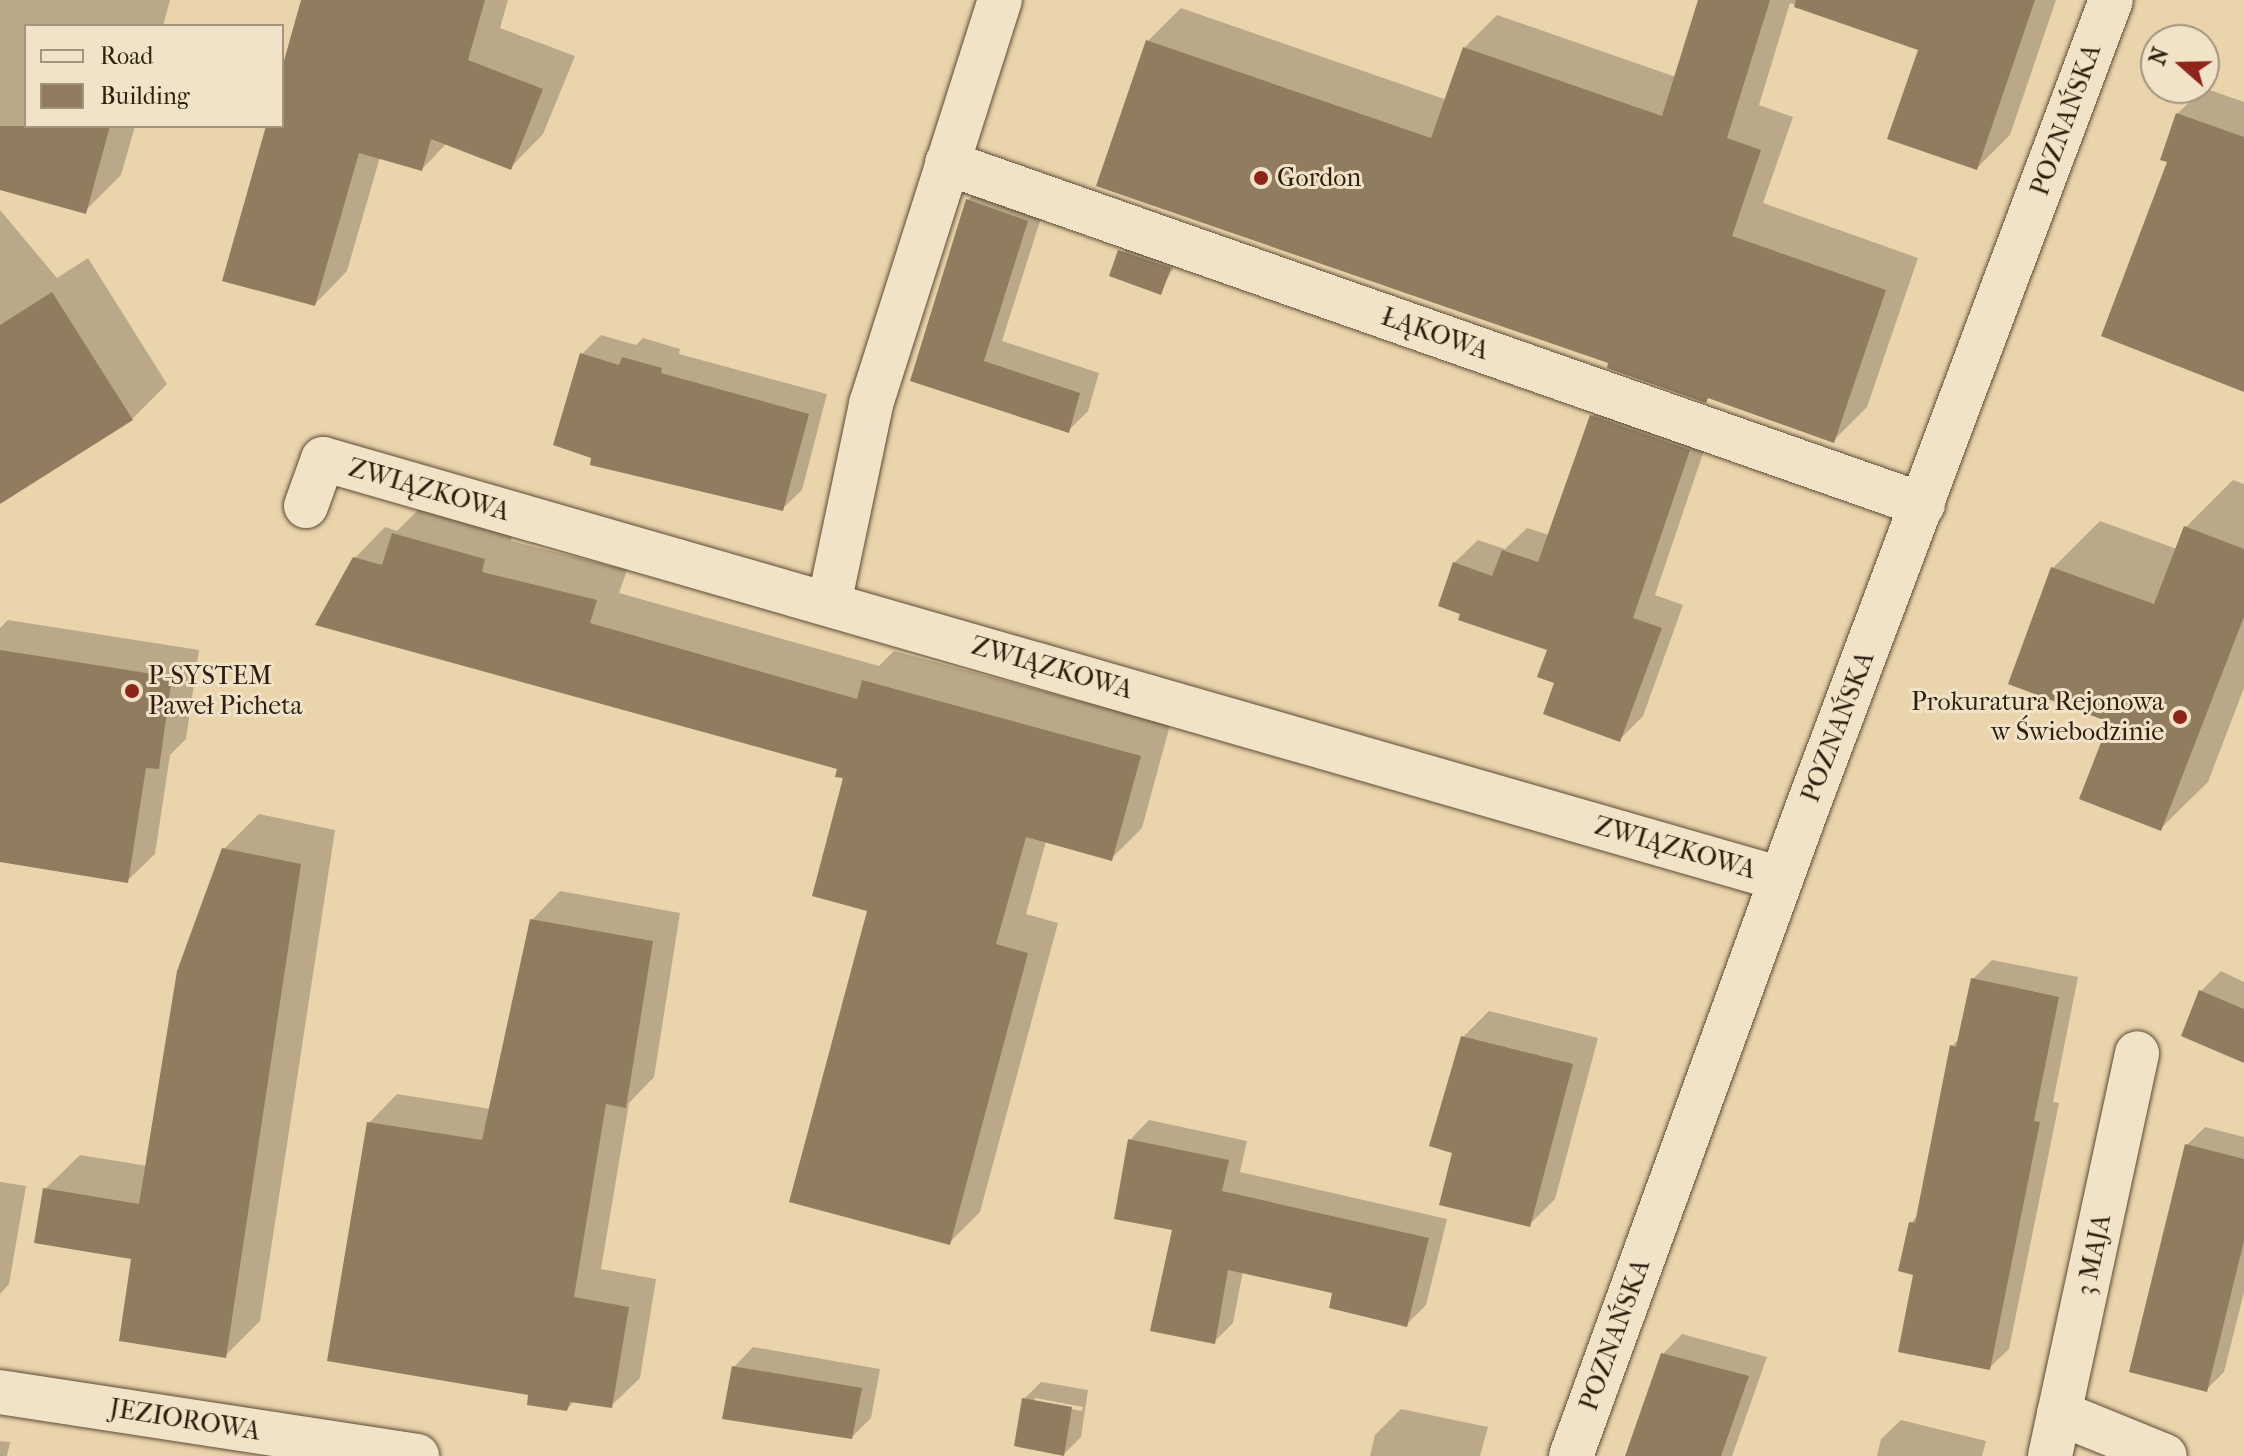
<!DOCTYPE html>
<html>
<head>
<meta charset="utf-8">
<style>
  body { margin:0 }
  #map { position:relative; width:2244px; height:1456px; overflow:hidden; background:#e9d4ab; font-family:"IM FELL French Canon",serif }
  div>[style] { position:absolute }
  .shadow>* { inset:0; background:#0003 }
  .building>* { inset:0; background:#907d60 }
  .roads { filter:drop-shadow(0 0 2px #5e4c36) drop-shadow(0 0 2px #5e4c36) }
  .minor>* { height:44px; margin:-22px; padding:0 22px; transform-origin:22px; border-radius:22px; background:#f1e3c8 }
  .dots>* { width:22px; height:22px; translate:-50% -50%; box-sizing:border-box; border:4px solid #f1e3c8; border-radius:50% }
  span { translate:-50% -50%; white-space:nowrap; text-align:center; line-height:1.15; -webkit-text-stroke:6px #f1e3c8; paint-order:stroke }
  .street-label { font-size:26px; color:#2f1e0f }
  .poi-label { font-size:26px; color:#2f1e0f }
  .left { translate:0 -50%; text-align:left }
  .right { translate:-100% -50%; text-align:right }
  .legend { position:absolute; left:24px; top:24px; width:260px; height:104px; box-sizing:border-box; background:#f1e3c8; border:2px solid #a3947e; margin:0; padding:10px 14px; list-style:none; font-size:24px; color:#2f1e0f }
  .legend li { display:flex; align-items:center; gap:16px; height:40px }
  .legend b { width:40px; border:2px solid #a3947e }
  .north { position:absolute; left:2140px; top:24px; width:80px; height:80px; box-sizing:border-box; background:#f1e3c8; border:2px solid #a3947e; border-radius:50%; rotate:290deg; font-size:22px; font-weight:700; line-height:32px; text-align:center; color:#2f1e0f }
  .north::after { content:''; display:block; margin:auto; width:28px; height:36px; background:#8f2418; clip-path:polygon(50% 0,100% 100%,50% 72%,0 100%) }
</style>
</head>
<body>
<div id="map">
  <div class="shadow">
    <i style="clip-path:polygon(0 0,170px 0,163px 26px,26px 26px,26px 126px,135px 126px,121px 175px,85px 211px,0 188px)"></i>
    <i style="clip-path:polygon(303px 0,508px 0,500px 28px,575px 56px,543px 134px,511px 167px,447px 143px,422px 169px,380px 157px,347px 271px,315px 304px,268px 126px,282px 126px,282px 75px)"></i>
    <i style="clip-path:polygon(1700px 0,2056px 0,2010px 135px,1977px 168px,1920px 48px,1790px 3px,1759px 105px,1793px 117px,1763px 203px,1918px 258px,1867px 407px,1834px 440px,1098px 185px,1148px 41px,1181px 8px,1447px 100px,1464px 48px,1497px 15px,1676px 77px)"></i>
    <i style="clip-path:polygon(2204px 88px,2244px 102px,2244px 390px,2170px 161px,2177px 114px)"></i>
    <i style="clip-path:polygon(987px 180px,1046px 202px,1002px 341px,1099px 373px,1088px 411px,1068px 431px,913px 379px,968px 200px)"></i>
    <i style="clip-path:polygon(0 210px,57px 278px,88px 258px,167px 384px,132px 419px,0 501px)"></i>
    <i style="clip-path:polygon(1130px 241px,1179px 258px,1160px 292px,1111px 275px)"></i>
    <i style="clip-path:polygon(601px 335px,636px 345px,643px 338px,680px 349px,679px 354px,827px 394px,802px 490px,782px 509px,594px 456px,582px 354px)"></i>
    <i style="clip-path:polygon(1615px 393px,1712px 427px,1655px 595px,1683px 605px,1643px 716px,1620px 739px,1557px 682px,1550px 649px,1462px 613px,1454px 563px,1478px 540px,1505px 549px,1527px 528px,1549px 535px,1592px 416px)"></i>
    <i style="clip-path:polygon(2233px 480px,2244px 484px,2244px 688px,2208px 782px,2161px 828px,2111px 721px,2053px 568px,2100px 521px,2177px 549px,2186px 527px)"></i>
    <i style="clip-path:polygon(425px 503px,514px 529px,511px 541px,627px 570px,619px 593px,879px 666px,894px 651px,1170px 725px,1142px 828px,1112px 858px,1046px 841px,1026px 914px,1058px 923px,980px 1212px,949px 1243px,840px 768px,355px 558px,385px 527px,397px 531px)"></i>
    <i style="clip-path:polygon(8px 620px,199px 650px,186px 739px,170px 755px,155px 854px,127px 881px,0 860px,0 628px)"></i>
    <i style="clip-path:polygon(259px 814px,335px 830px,260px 1321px,225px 1356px,133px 1257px,45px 1189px,80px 1155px,148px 1166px,224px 849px)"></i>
    <i style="clip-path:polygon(560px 891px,680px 913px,654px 1077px,629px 1103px,601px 1269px,656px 1279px,640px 1378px,611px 1406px,575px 1400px,567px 1409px,530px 1393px,369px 1123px,397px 1094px,491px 1109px,532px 920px)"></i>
    <i style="clip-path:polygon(1992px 960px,2078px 977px,2053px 1102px,2059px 1103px,2009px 1349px,1989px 1368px,1916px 1273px,1911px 1223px,1918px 1215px,1952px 1046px,1960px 1038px,1973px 979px)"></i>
    <i style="clip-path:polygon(2221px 971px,2244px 982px,2244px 1061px,2201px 991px)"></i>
    <i style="clip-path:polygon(1489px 1011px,1598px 1038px,1555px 1199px,1529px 1225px,1455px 1151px,1463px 1037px)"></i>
    <i style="clip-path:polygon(1149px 1120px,1247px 1141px,1240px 1172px,1447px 1219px,1426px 1305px,1406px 1325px,1335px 1291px,1243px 1271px,1233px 1323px,1214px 1342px,1174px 1229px,1130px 1140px)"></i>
    <i style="clip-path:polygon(2205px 1127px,2244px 1137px,2244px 1292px,2224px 1372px,2206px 1390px,2187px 1145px)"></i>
    <i style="clip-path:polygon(0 1182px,26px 1186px,9px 1284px,0 1294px)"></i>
    <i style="clip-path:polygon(1682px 1334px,1767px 1357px,1732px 1456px,1627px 1456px,1663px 1354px)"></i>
    <i style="clip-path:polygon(753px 1347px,880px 1369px,871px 1418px,852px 1437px,734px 1367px)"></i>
    <i style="clip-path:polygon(evenodd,1041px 1382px,1088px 1390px,1081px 1437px,1064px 1454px,1024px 1399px,1041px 1382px,1035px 1398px,1083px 1407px,1082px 1411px,1035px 1402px,1035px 1398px)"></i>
    <i style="clip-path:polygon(1401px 1409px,1488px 1427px,1480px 1456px,1370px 1456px,1375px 1435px)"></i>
    <i style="clip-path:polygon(1901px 1420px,1986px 1441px,1982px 1456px,1877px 1456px,1881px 1439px)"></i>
    <i style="clip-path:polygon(0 1441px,10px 1442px,7px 1456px,0 1456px)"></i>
  </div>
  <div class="building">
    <i style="clip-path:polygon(301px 0,485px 0,468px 60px,543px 89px,511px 170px,431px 139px,422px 171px,359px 153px,315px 306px,222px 281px,266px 126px,282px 126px,282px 68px)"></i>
    <i style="clip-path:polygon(1698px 0,1770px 0,1727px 138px,1761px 150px,1732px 236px,1886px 290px,1834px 443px,1708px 398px,1706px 403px,1607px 368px,1608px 363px,1096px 186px,1146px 40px,1431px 138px,1463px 47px,1662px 116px)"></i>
    <i style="clip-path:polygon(1796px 0,2035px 0,1977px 170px,1887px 139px,1918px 50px,1794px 7px)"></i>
    <i style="clip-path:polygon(2176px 113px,2244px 137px,2244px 392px,2101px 336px,2167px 162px,2160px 160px)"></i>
    <i style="clip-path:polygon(0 126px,110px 126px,86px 214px,0 190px)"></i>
    <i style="clip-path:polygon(966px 199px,1028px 221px,984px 361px,1080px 393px,1069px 433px,910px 381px)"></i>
    <i style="clip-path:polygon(1118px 250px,1171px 268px,1161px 295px,1109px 276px)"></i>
    <i style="clip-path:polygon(52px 292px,133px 420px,0 504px,0 325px)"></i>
    <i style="clip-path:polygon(580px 353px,619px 365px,622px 357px,662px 368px,661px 373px,809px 414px,783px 511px,590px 465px,591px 458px,553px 445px)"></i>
    <i style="clip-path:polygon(1590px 415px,1690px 450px,1633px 618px,1662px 628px,1620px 742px,1543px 714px,1554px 683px,1537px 677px,1547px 650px,1458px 620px,1460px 614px,1438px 606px,1453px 562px,1492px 576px,1502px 550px,1538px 562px)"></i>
    <i style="clip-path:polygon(2184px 526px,2244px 549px,2244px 617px,2161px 831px,2079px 799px,2109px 722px,2008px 684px,2051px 567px,2154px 604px)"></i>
    <i style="clip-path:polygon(392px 533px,485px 559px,482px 572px,597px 600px,590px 623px,857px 699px,862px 680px,1141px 756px,1112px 861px,1026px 837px,996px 944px,1028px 953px,950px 1245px,789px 1202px,867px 911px,812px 896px,843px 778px,835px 777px,837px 769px,315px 625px,353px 557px,382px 565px)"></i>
    <i style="clip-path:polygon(0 650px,172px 677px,159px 769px,146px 768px,128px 883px,0 862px)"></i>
    <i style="clip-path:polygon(222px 848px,301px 864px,226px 1358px,119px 1341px,131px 1259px,34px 1243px,43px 1188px,139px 1204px,177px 971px)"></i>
    <i style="clip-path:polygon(530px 919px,653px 941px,626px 1108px,606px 1104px,574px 1297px,629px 1307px,612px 1408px,570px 1402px,567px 1411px,527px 1405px,528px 1395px,327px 1361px,367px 1122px,482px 1140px)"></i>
    <i style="clip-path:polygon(1971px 978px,2059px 997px,2034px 1121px,2040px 1122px,1990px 1370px,1898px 1352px,1913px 1275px,1898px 1271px,1909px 1222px,1915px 1223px,1950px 1045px,1956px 1047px)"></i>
    <i style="clip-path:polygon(2199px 990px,2244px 1009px,2244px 1063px,2181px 1036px)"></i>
    <i style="clip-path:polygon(1461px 1036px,1573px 1064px,1530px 1227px,1439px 1205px,1452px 1153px,1429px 1146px)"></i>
    <i style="clip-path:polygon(1128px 1139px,1229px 1160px,1222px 1191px,1429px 1238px,1407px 1327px,1329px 1308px,1332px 1293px,1228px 1270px,1215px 1344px,1150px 1331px,1172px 1230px,1114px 1219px)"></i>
    <i style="clip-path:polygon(2185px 1144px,2244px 1159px,2244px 1241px,2207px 1392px,2129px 1372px)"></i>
    <i style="clip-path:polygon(1661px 1353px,1749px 1376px,1721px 1456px,1625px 1456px)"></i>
    <i style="clip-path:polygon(732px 1366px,862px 1388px,852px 1439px,722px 1419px)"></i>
    <i style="clip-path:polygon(1022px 1398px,1072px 1407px,1064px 1456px,1014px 1446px)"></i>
  </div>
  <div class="roads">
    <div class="minor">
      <i style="left:947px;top:163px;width:1034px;rotate:19.31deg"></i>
      <i style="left:306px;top:506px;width:50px;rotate:-70.1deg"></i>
      <i style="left:323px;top:459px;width:1517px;rotate:16.07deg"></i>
      <i style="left:829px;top:604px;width:204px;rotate:-78.1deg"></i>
      <i style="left:871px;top:404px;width:424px;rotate:-72.3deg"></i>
      <i style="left:0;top:1392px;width:422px;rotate:8.7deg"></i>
      <i style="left:2059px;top:1413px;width:114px;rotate:22.1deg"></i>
      <i style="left:1571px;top:1456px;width:686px;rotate:-69.98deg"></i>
      <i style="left:1806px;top:811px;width:866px;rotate:-69.39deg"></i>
      <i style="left:2050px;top:1456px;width:412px;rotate:-77.8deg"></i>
    </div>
  </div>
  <div class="dots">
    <i style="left:1261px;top:178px;background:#8f2418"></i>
    <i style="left:132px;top:691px;background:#8f2418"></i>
    <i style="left:2180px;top:717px;background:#8f2418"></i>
  </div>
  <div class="street-label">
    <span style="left:2066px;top:120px;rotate:-70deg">POZNAŃSKA</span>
    <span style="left:1435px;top:334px;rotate:19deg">ŁĄKOWA</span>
    <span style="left:429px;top:490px;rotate:16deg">ZWIĄZKOWA</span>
    <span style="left:1052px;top:668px;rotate:16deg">ZWIĄZKOWA</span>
    <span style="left:1838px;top:727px;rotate:-69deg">POZNAŃSKA</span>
    <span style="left:1675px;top:848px;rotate:16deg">ZWIĄZKOWA</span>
    <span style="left:2094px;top:1255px;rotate:-78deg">3 MAJA</span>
    <span style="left:1615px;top:1335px;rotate:-70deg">POZNAŃSKA</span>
    <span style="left:185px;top:1420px;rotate:9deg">JEZIOROWA</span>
  </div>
  <div class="poi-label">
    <span class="left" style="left:1277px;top:178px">Gordon</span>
    <span class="left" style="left:148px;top:691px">P-SYSTEM<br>Paweł Picheta</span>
    <span class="right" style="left:2164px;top:717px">Prokuratura Rejonowa<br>w Świebodzinie</span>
  </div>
  <ul class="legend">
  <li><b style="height:10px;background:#f1e3c8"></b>Road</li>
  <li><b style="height:22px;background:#907d60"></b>Building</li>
  </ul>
  <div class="north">N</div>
</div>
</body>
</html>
